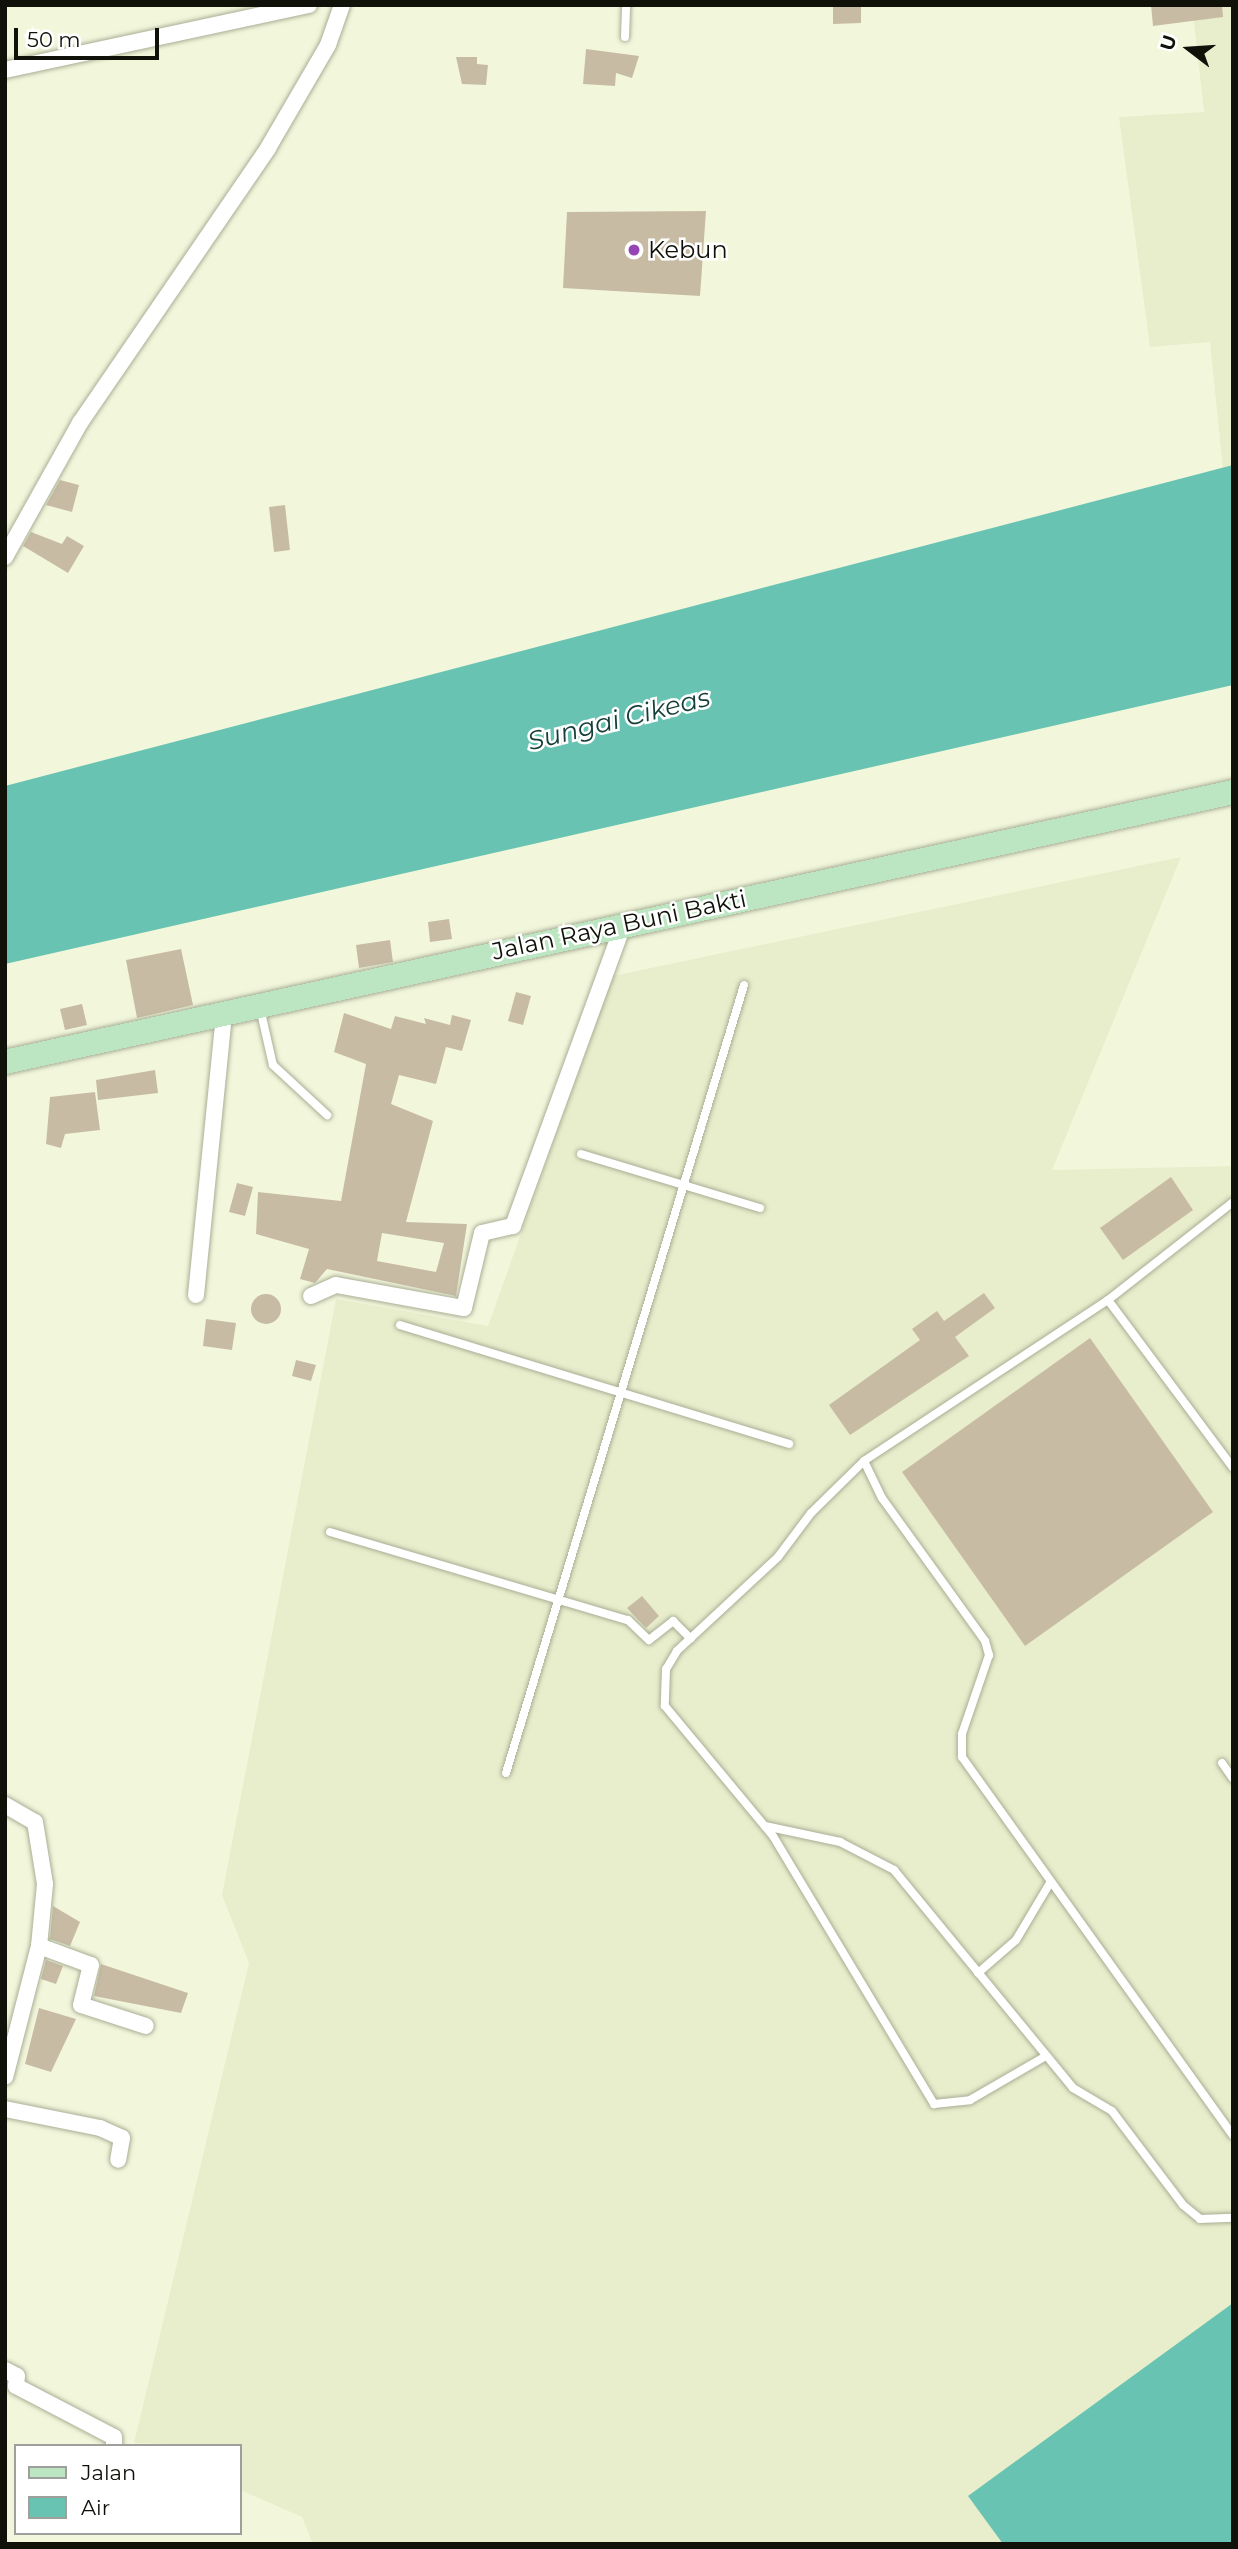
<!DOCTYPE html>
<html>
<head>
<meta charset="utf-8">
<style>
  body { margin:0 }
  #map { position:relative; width:1238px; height:2549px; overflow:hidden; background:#f2f7dc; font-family:Montserrat,sans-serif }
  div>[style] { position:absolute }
  .built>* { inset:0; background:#e8eecc }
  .water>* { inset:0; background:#68c3b2 }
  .building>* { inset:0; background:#c8bba4 }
  .round { border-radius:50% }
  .roads { filter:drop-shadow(0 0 2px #a9ae95) drop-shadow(0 0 2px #a9ae95) }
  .lane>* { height:8px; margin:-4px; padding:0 4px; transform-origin:4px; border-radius:4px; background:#fff }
  .street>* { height:16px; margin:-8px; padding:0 8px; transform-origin:8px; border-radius:8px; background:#fff }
  .primary>* { height:24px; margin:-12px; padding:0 12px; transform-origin:12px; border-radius:12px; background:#bce5c2 }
  .dots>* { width:19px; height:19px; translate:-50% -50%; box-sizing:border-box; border:4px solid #fff; border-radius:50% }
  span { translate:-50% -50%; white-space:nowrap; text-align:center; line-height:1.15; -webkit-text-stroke:5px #fff; paint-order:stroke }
  .poi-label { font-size:24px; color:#101108 }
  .left { translate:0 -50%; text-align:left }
  .street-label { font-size:24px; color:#101108 }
  .water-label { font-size:26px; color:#143e37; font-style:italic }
  .frame { position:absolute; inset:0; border:7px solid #101108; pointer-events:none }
  .legend { position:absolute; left:14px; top:2444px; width:228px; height:91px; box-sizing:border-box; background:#fff; border:2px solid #9fa09c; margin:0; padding:9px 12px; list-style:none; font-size:21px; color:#101108 }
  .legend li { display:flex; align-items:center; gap:14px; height:35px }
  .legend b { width:35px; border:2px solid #9fa09c }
  .north { position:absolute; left:1154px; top:14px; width:70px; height:70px; -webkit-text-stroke:5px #fff; paint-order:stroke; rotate:287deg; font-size:19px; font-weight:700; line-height:28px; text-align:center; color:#101108 }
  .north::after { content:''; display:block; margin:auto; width:24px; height:32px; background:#101108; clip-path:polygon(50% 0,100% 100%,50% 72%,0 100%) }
  .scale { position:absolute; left:14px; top:28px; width:145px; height:32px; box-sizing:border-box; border:4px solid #101108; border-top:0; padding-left:9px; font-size:21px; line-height:24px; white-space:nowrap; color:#101108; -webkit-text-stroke:5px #fff; paint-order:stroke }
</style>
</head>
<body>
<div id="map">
  <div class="built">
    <i style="clip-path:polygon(1192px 5px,1233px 5px,1233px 465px,1223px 470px,1210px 342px,1150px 347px,1119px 117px,1204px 112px)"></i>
    <i style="clip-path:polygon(1181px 857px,1052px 1170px,1233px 1166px,1233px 2544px,313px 2544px,302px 2517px,240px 2490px,240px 2446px,134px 2443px,249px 1963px,222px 1895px,336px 1299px,488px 1326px,613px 976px)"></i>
  </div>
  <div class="water">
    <i style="clip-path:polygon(1233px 465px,1233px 685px,5px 964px,5px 786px)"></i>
    <i style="clip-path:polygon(1233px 2303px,1233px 2544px,1003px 2544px,968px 2496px)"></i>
  </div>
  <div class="building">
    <i style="clip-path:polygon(833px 5px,861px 5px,861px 23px,833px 24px)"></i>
    <i style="clip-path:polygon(1151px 5px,1222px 5px,1223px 17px,1153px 26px)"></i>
    <i style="clip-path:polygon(586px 49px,639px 56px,632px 78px,616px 73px,615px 86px,583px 84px)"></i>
    <i style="clip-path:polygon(456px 57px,477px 57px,477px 64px,488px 65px,486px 85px,462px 84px)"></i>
    <i style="clip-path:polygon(706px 211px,700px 296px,563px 288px,567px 212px)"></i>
    <i style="clip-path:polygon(60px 480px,79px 485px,72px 512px,46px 505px)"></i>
    <i style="clip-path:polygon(285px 505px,290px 550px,274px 552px,269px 507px)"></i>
    <i style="clip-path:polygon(31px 532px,62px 544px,67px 536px,84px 546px,68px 573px,23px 546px)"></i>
    <i style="clip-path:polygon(449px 919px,452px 939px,430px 942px,428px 922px)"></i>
    <i style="clip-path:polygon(390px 940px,393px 962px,359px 968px,356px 945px)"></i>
    <i style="clip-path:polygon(181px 949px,193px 1005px,137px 1018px,126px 960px)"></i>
    <i style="clip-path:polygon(516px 992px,531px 996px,523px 1025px,508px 1021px)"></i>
    <i style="clip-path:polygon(82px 1004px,87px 1025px,65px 1030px,60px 1009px)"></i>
    <i style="clip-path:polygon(evenodd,344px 1013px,391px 1029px,395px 1016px,426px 1024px,424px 1018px,450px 1025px,452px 1015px,471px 1020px,462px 1051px,446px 1047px,436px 1084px,399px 1075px,391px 1104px,433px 1121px,406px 1222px,467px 1224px,456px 1296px,327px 1269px,315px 1283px,300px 1279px,309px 1249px,256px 1234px,258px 1192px,341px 1201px,366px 1064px,334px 1052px,344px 1013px,382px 1233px,444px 1243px,436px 1272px,377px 1261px,382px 1233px)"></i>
    <i style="clip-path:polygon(155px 1070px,158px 1093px,98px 1100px,96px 1080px)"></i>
    <i style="clip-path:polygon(95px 1092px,100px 1130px,65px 1134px,61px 1148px,46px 1144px,50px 1097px)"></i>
    <i style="clip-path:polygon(1171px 1177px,1193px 1210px,1123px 1260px,1100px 1228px)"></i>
    <i style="clip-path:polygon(237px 1183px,253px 1187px,245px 1216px,229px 1212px)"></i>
    <i style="clip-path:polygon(984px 1293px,995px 1308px,955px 1337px,969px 1356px,850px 1435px,829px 1405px,920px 1340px,912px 1329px,937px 1311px,944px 1321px)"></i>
    <i class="round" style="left:251px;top:1294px;width:30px;height:30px"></i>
    <i style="clip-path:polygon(206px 1319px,236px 1323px,232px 1350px,203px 1346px)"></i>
    <i style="clip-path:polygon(1090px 1338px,1213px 1512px,1025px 1646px,902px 1472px)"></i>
    <i style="clip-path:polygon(296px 1360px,316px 1365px,311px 1381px,292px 1376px)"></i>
    <i style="clip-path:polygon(642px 1596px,659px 1616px,646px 1628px,627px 1608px)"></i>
    <i style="clip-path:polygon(53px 1906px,80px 1922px,70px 1946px,50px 1939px)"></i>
    <i style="clip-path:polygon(46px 1960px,63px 1966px,56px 1984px,41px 1979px)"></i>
    <i style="clip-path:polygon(101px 1964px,188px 1993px,181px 2013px,94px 1996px)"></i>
    <i style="clip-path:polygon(39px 2008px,76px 2019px,51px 2072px,25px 2064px)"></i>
  </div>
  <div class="roads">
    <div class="lane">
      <i style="left:625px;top:37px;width:32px;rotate:-88deg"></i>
      <i style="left:260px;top:1008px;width:58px;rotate:77.2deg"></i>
      <i style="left:273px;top:1065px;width:74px;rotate:42.8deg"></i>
      <i style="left:581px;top:1154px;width:187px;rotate:16.8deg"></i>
      <i style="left:1233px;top:1202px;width:159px;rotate:141.9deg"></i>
      <i style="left:1108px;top:1300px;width:292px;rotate:146.6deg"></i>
      <i style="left:864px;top:1461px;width:41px;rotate:64.1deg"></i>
      <i style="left:882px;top:1498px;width:176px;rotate:54.2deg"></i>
      <i style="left:985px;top:1641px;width:15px;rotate:74deg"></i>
      <i style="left:989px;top:1655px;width:83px;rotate:108.9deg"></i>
      <i style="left:962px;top:1734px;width:23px;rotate:90deg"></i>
      <i style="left:962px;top:1757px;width:465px;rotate:54.4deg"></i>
      <i style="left:1108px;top:1300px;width:209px;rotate:53.3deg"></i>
      <i style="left:400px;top:1325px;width:407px;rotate:17deg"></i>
      <i style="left:864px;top:1461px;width:74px;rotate:135.5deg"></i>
      <i style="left:811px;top:1513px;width:55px;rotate:126.9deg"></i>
      <i style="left:778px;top:1557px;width:138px;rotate:137.1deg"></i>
      <i style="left:677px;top:1651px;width:21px;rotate:121deg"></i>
      <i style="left:666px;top:1669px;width:37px;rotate:92deg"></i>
      <i style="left:665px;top:1706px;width:169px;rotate:50.3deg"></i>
      <i style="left:773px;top:1836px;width:313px;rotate:59deg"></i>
      <i style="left:934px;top:2104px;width:36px;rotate:-6deg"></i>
      <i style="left:970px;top:2100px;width:88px;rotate:-30.1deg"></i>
      <i style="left:330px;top:1532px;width:311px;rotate:16.5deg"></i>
      <i style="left:628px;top:1620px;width:29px;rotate:44deg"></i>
      <i style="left:649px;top:1640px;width:31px;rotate:-38deg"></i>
      <i style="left:673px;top:1621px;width:25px;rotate:45deg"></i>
      <i style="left:1222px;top:1763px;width:19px;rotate:55deg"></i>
      <i style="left:506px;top:1773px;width:823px;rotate:-73.19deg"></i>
      <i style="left:765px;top:1826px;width:77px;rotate:12deg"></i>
      <i style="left:840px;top:1842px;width:61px;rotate:27.4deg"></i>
      <i style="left:894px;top:1870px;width:282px;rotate:50.6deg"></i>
      <i style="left:1073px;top:2088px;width:45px;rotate:30.5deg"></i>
      <i style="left:1112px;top:2111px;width:118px;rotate:52.9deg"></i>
      <i style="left:1183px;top:2205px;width:22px;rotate:39deg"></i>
      <i style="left:1200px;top:2219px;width:33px;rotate:-2deg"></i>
      <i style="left:978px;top:1973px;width:50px;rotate:-41deg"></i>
      <i style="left:1016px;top:1940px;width:66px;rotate:-59.2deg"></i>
    </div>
    <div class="street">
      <i style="left:5px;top:70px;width:311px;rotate:-12.1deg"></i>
      <i style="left:5px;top:557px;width:154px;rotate:-60.8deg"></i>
      <i style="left:80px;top:423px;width:333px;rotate:-55.6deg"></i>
      <i style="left:268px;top:148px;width:119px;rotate:-59.8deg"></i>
      <i style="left:328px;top:45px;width:42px;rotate:-70.7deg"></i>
      <i style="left:196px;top:1295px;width:283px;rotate:-84.3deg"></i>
      <i style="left:311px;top:1296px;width:27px;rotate:-24deg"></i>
      <i style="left:336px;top:1285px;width:130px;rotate:10.2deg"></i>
      <i style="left:464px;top:1308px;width:77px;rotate:-76.5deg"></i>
      <i style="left:482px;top:1233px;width:32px;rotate:-13deg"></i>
      <i style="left:513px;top:1226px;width:320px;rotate:-69.9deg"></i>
      <i style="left:5px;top:1805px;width:34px;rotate:30deg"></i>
      <i style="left:35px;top:1822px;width:63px;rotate:80.8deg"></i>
      <i style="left:45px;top:1884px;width:62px;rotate:95.5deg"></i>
      <i style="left:39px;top:1946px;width:135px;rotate:104.5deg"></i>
      <i style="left:39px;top:1946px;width:55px;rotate:20.1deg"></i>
      <i style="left:91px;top:1965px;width:41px;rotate:104deg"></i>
      <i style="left:81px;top:2005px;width:68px;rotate:17.9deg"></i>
      <i style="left:5px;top:2109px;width:97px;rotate:11.3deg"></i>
      <i style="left:100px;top:2128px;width:24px;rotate:24deg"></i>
      <i style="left:122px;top:2138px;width:22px;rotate:100deg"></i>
      <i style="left:5px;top:2370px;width:13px;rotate:27deg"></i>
      <i style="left:17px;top:2376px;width:10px;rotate:96deg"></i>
      <i style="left:16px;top:2386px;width:110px;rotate:27.5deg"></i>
      <i style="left:114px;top:2437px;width:9px;rotate:90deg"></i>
    </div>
    <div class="primary">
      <i style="left:5px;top:1062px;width:1257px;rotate:-12.4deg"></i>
    </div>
  </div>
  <div class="dots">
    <i style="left:634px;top:250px;background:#9645b5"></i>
  </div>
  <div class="poi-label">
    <span class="left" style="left:648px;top:250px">Kebun</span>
  </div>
  <div class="street-label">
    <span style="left:619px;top:925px;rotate:-12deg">Jalan Raya Buni Bakti</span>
  </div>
  <div class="water-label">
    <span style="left:619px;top:720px;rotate:-14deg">Sungai Cikeas</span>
  </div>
  <div class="frame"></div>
  <ul class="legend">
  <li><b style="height:9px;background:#bce5c2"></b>Jalan</li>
  <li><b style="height:19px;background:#68c3b2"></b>Air</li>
  </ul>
  <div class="north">U</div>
  <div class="scale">50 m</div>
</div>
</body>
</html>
